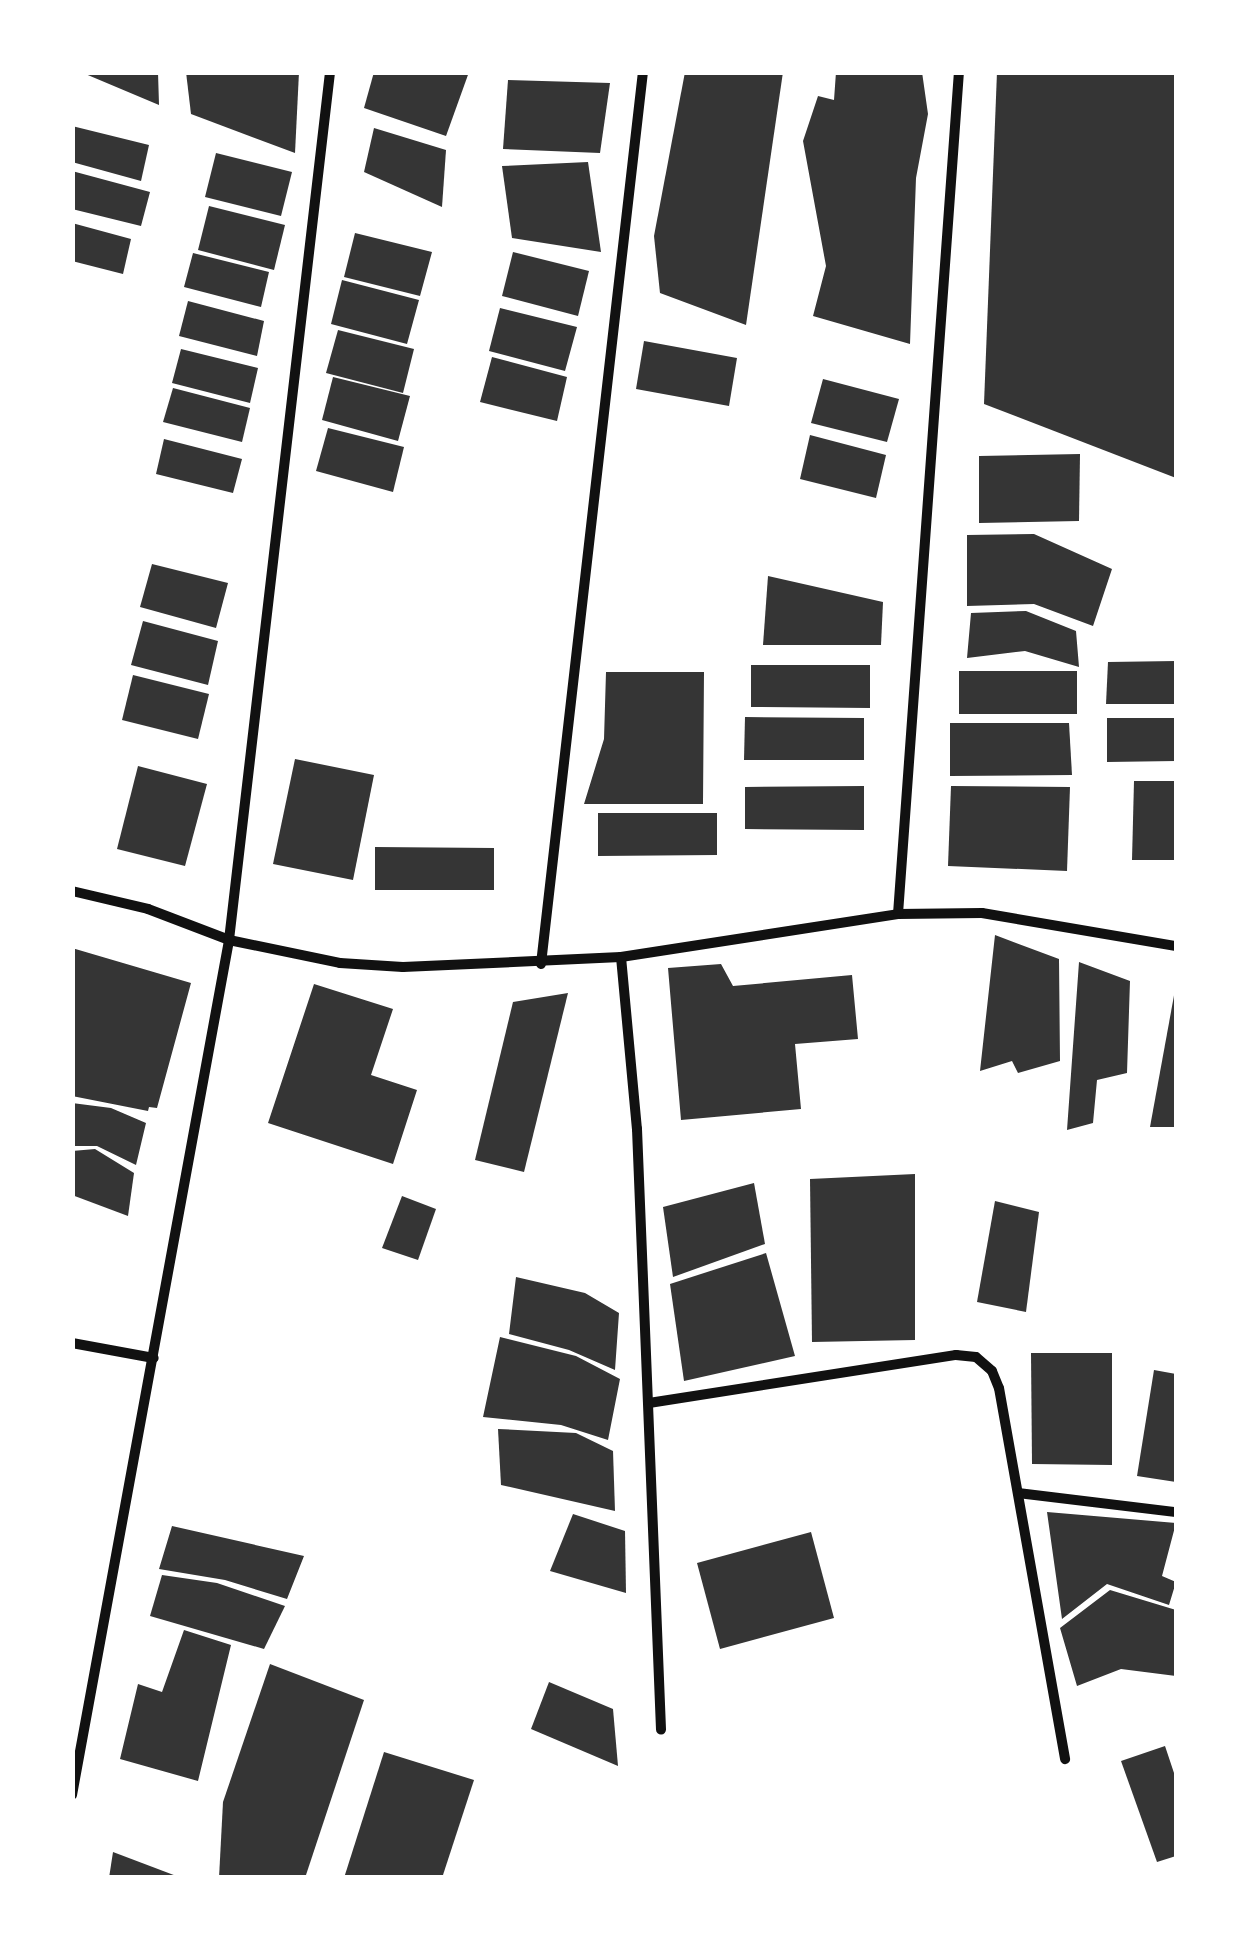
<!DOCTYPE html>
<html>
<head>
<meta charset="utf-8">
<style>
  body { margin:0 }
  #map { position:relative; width:1249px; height:1950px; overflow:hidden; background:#fff; font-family:"Source Sans 3",sans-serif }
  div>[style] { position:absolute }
  .building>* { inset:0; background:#353535 }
  .minor>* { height:10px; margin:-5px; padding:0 5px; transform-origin:5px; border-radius:5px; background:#111 }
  span { translate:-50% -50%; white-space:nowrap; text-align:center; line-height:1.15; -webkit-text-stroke:8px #fff; paint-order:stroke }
  .frame { position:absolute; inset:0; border:75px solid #fff; pointer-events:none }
</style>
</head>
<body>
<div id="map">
  <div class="building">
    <i style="clip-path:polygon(83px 72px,158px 72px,159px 105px,83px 73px)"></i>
    <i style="clip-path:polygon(186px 72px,299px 72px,295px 153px,191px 114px)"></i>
    <i style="clip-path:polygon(374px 72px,469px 72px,446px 136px,364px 108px)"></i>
    <i style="clip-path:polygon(685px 72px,783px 72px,746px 325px,660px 293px,654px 236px)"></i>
    <i style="clip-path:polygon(836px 72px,922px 72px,928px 114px,916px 178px,910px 344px,813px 316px,826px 266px,803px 141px,818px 96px,834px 100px)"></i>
    <i style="clip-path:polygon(997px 72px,1176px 72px,1176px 478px,984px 404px)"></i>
    <i style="clip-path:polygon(508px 80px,610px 83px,600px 153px,503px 149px)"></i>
    <i style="clip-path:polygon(72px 126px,149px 145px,141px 181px,72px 162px)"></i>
    <i style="clip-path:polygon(374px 128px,446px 150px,442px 207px,364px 172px)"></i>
    <i style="clip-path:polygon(216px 153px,292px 172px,281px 216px,205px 197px)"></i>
    <i style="clip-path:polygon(588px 162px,601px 252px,512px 238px,502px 166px)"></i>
    <i style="clip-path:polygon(72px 171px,150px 192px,141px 226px,72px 209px)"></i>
    <i style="clip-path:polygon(209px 206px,285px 225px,274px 270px,198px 250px)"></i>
    <i style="clip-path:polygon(72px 223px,131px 239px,123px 274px,72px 261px)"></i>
    <i style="clip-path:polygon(355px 233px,432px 252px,420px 296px,344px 277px)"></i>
    <i style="clip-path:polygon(513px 252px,589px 271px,578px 316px,502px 296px)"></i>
    <i style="clip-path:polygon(193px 253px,269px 272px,261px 307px,184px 287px)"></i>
    <i style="clip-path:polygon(342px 280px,419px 300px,407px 344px,331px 324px)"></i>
    <i style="clip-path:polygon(188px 301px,264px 321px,257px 356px,179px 336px)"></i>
    <i style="clip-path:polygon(500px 308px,577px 327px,565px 371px,489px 351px)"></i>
    <i style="clip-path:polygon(338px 330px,414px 349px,403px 393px,326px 373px)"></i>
    <i style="clip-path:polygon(644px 341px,737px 358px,729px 406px,636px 389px)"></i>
    <i style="clip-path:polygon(181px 349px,258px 368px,250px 403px,172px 383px)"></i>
    <i style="clip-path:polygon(492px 357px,567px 377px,557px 421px,480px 402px)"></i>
    <i style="clip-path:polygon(333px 377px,410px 396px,398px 441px,322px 420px)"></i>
    <i style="clip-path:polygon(823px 379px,899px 399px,887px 442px,811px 423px)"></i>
    <i style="clip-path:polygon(173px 388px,250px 408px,242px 442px,163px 422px)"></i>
    <i style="clip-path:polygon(328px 428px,404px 447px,393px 492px,316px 471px)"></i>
    <i style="clip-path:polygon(810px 435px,886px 455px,876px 498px,800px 479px)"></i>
    <i style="clip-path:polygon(164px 439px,242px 459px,233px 493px,156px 474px)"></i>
    <i style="clip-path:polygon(1080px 454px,1079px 521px,979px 523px,979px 456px)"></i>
    <i style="clip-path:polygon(1034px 534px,1112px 569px,1093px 626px,1034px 604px,967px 606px,967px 535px)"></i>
    <i style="clip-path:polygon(152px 564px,228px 583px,216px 628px,140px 607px)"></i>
    <i style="clip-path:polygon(768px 576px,883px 602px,881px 645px,763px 645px)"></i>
    <i style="clip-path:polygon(1026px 611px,1076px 631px,1079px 667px,1025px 651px,967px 658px,971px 613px)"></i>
    <i style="clip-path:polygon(143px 621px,218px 641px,208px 685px,131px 665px)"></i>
    <i style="clip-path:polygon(1176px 661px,1176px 704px,1106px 704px,1108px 662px)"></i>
    <i style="clip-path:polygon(751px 665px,870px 665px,870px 708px,751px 707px)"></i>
    <i style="clip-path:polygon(959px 671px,1077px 671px,1077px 714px,959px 714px)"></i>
    <i style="clip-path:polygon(606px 672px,704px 672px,703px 804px,584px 804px,604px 739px)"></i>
    <i style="clip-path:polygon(133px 675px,209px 694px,198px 739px,122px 720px)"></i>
    <i style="clip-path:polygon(745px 717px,864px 718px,864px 760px,744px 760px)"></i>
    <i style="clip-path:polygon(1107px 718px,1176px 718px,1176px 761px,1107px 762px)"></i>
    <i style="clip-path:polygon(950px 723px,1069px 723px,1072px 775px,950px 776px)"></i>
    <i style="clip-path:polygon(295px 759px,374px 775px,353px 880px,273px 864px)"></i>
    <i style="clip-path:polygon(138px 766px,207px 784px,185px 866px,117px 849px)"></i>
    <i style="clip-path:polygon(1134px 781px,1176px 781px,1176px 860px,1132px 860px)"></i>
    <i style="clip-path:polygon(864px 786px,864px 830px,745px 829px,745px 787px)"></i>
    <i style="clip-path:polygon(951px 786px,1070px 787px,1067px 871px,948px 866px)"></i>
    <i style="clip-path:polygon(598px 813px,717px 813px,717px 855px,598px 856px)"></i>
    <i style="clip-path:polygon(375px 847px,494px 848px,494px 890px,375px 890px)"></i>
    <i style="clip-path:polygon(995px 935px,1059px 959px,1060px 1061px,1018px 1073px,1012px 1061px,980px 1071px)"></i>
    <i style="clip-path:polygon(72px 948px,191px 983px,157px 1108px,149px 1107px,148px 1111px,72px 1096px)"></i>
    <i style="clip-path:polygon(1079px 962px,1130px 981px,1127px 1073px,1097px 1080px,1093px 1123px,1067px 1130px)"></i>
    <i style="clip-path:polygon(721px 964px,733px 986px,852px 975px,858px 1039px,795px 1044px,801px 1109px,681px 1120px,668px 968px)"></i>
    <i style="clip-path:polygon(314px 984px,393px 1009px,371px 1075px,417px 1090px,393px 1164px,268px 1123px)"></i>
    <i style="clip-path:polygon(1175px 990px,1176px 1127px,1150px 1127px)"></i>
    <i style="clip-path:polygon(568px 993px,524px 1172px,475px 1160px,513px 1002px)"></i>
    <i style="clip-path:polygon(72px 1103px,111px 1108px,146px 1123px,136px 1165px,97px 1146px,72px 1146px)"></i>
    <i style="clip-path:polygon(95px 1149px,134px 1173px,128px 1216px,72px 1195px,72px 1151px)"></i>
    <i style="clip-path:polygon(915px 1174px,915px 1340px,812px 1342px,810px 1179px)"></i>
    <i style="clip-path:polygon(754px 1183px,765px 1244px,673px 1277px,663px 1207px)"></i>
    <i style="clip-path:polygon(402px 1196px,436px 1209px,418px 1260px,382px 1248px)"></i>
    <i style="clip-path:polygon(995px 1201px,1039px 1212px,1026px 1312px,977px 1302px)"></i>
    <i style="clip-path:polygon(766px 1253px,795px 1356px,684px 1381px,670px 1284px)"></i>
    <i style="clip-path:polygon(516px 1277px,585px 1293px,619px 1313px,615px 1370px,569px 1350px,509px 1334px)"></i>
    <i style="clip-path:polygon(500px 1337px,576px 1356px,620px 1379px,608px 1440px,561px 1425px,483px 1417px)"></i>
    <i style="clip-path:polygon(1031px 1353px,1112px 1353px,1112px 1465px,1032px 1464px)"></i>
    <i style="clip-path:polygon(1154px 1370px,1176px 1374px,1176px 1482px,1137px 1476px)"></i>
    <i style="clip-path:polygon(498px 1429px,576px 1433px,613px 1451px,615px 1511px,501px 1485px)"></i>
    <i style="clip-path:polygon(1047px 1512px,1176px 1523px,1162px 1576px,1176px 1582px,1169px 1605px,1107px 1584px,1062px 1619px)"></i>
    <i style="clip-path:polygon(573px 1514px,625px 1531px,626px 1593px,550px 1571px)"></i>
    <i style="clip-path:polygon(172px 1526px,304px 1556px,287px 1599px,225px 1580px,159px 1569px)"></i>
    <i style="clip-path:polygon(811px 1532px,834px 1618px,720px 1649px,697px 1563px)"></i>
    <i style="clip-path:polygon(162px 1575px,217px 1583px,285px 1606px,264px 1649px,150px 1616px)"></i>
    <i style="clip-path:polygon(1110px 1590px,1176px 1610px,1176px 1676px,1121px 1669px,1077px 1686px,1060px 1628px)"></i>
    <i style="clip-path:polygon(184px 1630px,231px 1645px,198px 1781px,120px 1759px,138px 1684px,162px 1692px)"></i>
    <i style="clip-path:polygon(270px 1664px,364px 1700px,305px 1878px,219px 1878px,223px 1802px)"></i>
    <i style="clip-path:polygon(549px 1682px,613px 1709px,618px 1766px,531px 1729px)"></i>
    <i style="clip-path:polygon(1165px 1746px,1176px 1779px,1176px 1856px,1157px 1862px,1121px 1761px)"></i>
    <i style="clip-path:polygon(384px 1752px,474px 1780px,442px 1878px,344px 1878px)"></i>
    <i style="clip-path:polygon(113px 1852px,179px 1877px,179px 1878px,109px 1878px)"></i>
  </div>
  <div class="minor">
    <i style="left:72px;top:891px;width:78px;rotate:13.3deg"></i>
    <i style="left:148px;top:909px;width:87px;rotate:20.9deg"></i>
    <i style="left:229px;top:940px;width:113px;rotate:11.7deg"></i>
    <i style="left:340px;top:963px;width:63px;rotate:3.6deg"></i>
    <i style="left:403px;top:967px;width:218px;rotate:-2.6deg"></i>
    <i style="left:621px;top:957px;width:280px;rotate:-8.8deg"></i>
    <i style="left:898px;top:914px;width:84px;rotate:-0.7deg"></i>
    <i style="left:982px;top:913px;width:197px;rotate:9.7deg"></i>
    <i style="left:898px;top:914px;width:844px;rotate:-85.86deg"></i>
    <i style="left:621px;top:957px;width:173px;rotate:84.7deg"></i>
    <i style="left:637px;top:1129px;width:601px;rotate:87.71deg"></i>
    <i style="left:541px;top:964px;width:898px;rotate:-83.48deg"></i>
    <i style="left:72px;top:1343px;width:83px;rotate:10.4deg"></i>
    <i style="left:649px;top:1403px;width:311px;rotate:-8.9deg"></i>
    <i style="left:956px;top:1355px;width:20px;rotate:6deg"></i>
    <i style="left:976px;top:1357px;width:21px;rotate:41deg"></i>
    <i style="left:992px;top:1371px;width:18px;rotate:68deg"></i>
    <i style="left:999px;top:1388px;width:377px;rotate:79.9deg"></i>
    <i style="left:1018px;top:1493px;width:159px;rotate:6.9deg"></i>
    <i style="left:72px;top:1795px;width:869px;rotate:-79.59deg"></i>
    <i style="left:229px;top:940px;width:874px;rotate:-83.36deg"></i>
  </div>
  <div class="frame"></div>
</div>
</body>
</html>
